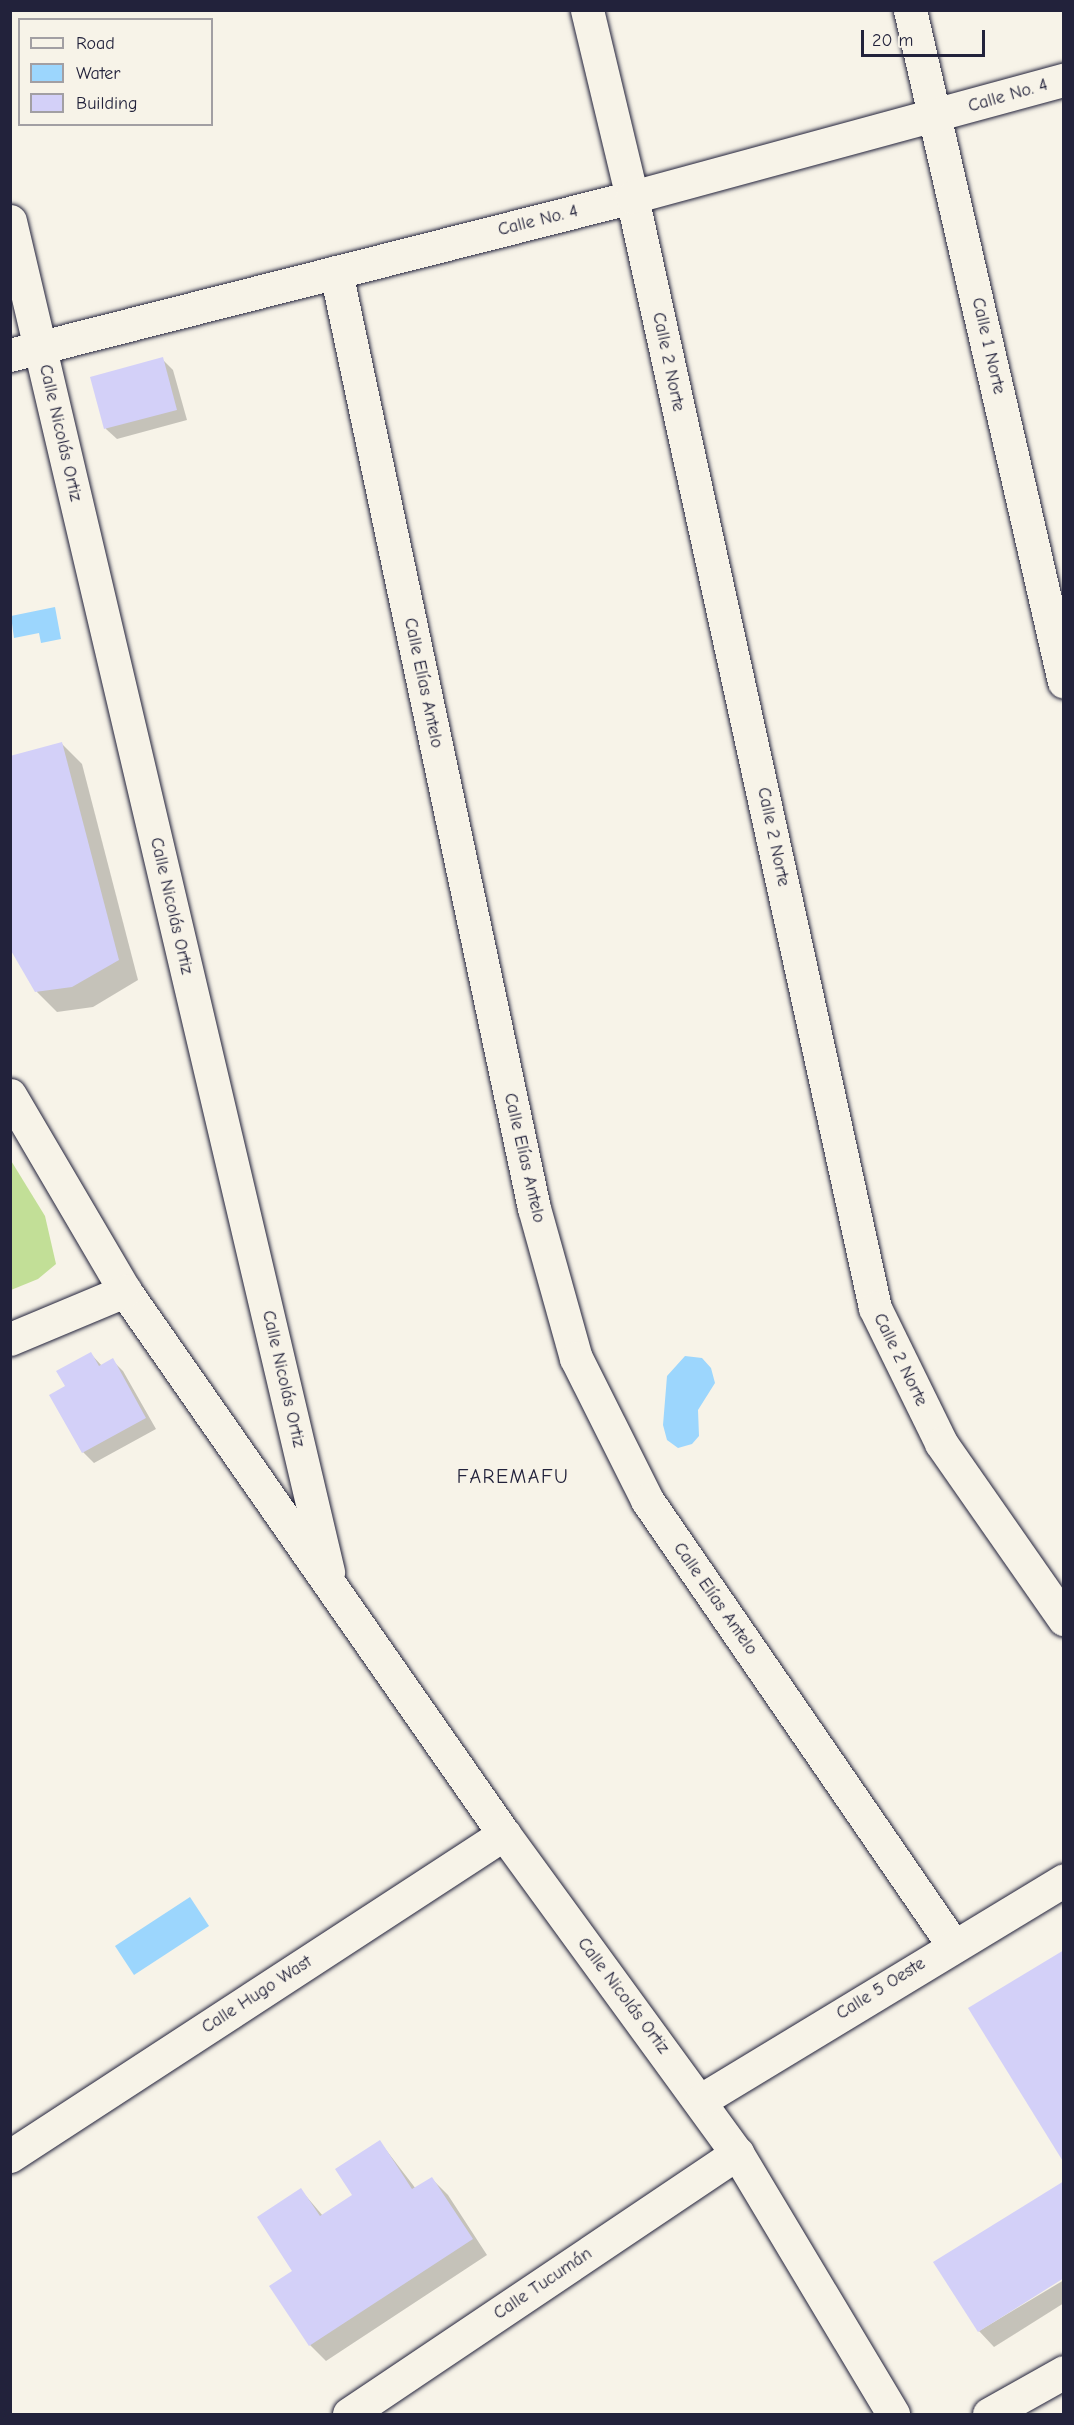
<!DOCTYPE html>
<html>
<head>
<meta charset="utf-8">
<style>
  body { margin:0 }
  #map { position:relative; width:1074px; height:2425px; overflow:hidden; background:#f7f3e8; font-family:"Comic Neue",sans-serif }
  div>[style] { position:absolute }
  .green>* { inset:0; background:#c2df97 }
  .water>* { inset:0; background:#9cd6fd }
  .shadow>* { inset:0; background:#0003 }
  .building>* { inset:0; background:#d3d0f8 }
  .roads { filter:drop-shadow(0 0 2px #22223b) drop-shadow(0 0 2px #22223b) }
  .minor>* { height:33px; margin:-16.5px; padding:0 16.5px; transform-origin:16.5px; border-radius:16.5px; background:#f7f3e8 }
  span { translate:-50% -50%; white-space:nowrap; text-align:center; line-height:1.15; -webkit-text-stroke:5px #f7f3e8; paint-order:stroke }
  .street-label { font-size:18px; color:#22223b }
  .neighbourhood-label { font-size:20px; color:#22223b; letter-spacing:1.5px }
  .frame { position:absolute; inset:0; border:12px solid #22223b; pointer-events:none }
  .legend { position:absolute; left:18px; top:18px; width:195px; height:108px; box-sizing:border-box; background:#f7f3e8; border:2px solid #a29fa3; margin:0; padding:8px 10px; list-style:none; font-size:18px; color:#22223b }
  .legend li { display:flex; align-items:center; gap:12px; height:30px }
  .legend b { width:30px; border:2px solid #a29fa3 }
  .scale { position:absolute; left:861px; top:30px; width:124px; height:27px; box-sizing:border-box; border:3px solid #22223b; border-top:0; padding-left:8px; font-size:18px; line-height:21px; white-space:nowrap; color:#22223b; -webkit-text-stroke:4px #f7f3e8; paint-order:stroke }
</style>
</head>
<body>
<div id="map">
  <div class="green">
    <i style="clip-path:polygon(10px 1159px,45px 1216px,56px 1264px,38px 1279px,11px 1290px)"></i>
  </div>
  <div class="water">
    <i style="clip-path:polygon(55px 607px,61px 639px,41px 643px,39px 633px,14px 638px,11px 616px)"></i>
    <i style="clip-path:polygon(685px 1356px,702px 1358px,711px 1368px,715px 1383px,698px 1410px,699px 1436px,692px 1444px,678px 1448px,667px 1440px,663px 1425px,667px 1376px)"></i>
    <i style="clip-path:polygon(190px 1897px,209px 1926px,134px 1975px,115px 1946px)"></i>
  </div>
  <div class="shadow">
    <i style="clip-path:polygon(162px 359px,173px 370px,187px 420px,117px 439px,106px 429px,92px 378px)"></i>
    <i style="clip-path:polygon(62px 744px,82px 764px,138px 980px,93px 1007px,57px 1012px,37px 992px)"></i>
    <i style="clip-path:polygon(91px 1354px,102px 1366px,112px 1360px,123px 1371px,156px 1429px,94px 1463px,83px 1452px,67px 1387px)"></i>
    <i style="clip-path:polygon(380px 2142px,416px 2189px,432px 2179px,448px 2195px,487px 2255px,326px 2361px,310px 2345px,294px 2271px,301px 2190px,323px 2216px,354px 2195px)"></i>
    <i style="clip-path:polygon(1064px 2280px,1064px 2303px,994px 2347px,979px 2331px)"></i>
  </div>
  <div class="building">
    <i style="clip-path:polygon(163px 357px,177px 410px,104px 429px,90px 377px)"></i>
    <i style="clip-path:polygon(62px 742px,119px 960px,72px 987px,35px 992px,10px 949px,10px 756px)"></i>
    <i style="clip-path:polygon(91px 1352px,99px 1366px,113px 1358px,146px 1418px,82px 1453px,49px 1395px,65px 1386px,56px 1371px)"></i>
    <i style="clip-path:polygon(1064px 1950px,1064px 2163px,968px 2008px)"></i>
    <i style="clip-path:polygon(380px 2140px,412px 2189px,432px 2177px,473px 2239px,309px 2346px,269px 2286px,292px 2271px,257px 2217px,301px 2188px,320px 2216px,352px 2195px,335px 2169px)"></i>
    <i style="clip-path:polygon(1064px 2181px,1064px 2278px,978px 2332px,933px 2262px)"></i>
  </div>
  <div class="roads">
    <div class="minor">
      <i style="left:587px;top:10px;width:192px;rotate:76.5deg"></i>
      <i style="left:632px;top:197px;width:1137px;rotate:77.66deg"></i>
      <i style="left:875px;top:1308px;width:150px;rotate:63.9deg"></i>
      <i style="left:941px;top:1443px;width:215px;rotate:55.1deg"></i>
      <i style="left:910px;top:10px;width:689px;rotate:77.09deg"></i>
      <i style="left:10px;top:221px;width:1388px;rotate:76.75deg"></i>
      <i style="left:336px;top:272px;width:957px;rotate:78.06deg"></i>
      <i style="left:534px;top:1208px;width:156px;rotate:74.4deg"></i>
      <i style="left:576px;top:1358px;width:159px;rotate:63.4deg"></i>
      <i style="left:647px;top:1500px;width:540px;rotate:55.49deg"></i>
      <i style="left:10px;top:355px;width:642px;rotate:-14.25deg"></i>
      <i style="left:632px;top:197px;width:448px;rotate:-15.2deg"></i>
      <i style="left:10px;top:1095px;width:227px;rotate:59.6deg"></i>
      <i style="left:125px;top:1291px;width:662px;rotate:55.09deg"></i>
      <i style="left:504px;top:1834px;width:395px;rotate:53.9deg"></i>
      <i style="left:737px;top:2153px;width:304px;rotate:59.1deg"></i>
      <i style="left:10px;top:1339px;width:125px;rotate:-22.7deg"></i>
      <i style="left:701px;top:2100px;width:424px;rotate:-31.2deg"></i>
      <i style="left:10px;top:2156px;width:590px;rotate:-33.1deg"></i>
      <i style="left:349px;top:2414px;width:468px;rotate:-33.9deg"></i>
      <i style="left:989px;top:2414px;width:86px;rotate:-29.2deg"></i>
    </div>
  </div>
  <div class="street-label">
    <span style="left:1008px;top:96px;rotate:-16deg">Calle No. 4</span>
    <span style="left:538px;top:221px;rotate:-14deg">Calle No. 4</span>
    <span style="left:988px;top:346px;rotate:77deg">Calle 1 Norte</span>
    <span style="left:668px;top:362px;rotate:78deg">Calle 2 Norte</span>
    <span style="left:60px;top:433px;rotate:77deg">Calle Nicolás Ortiz</span>
    <span style="left:423px;top:683px;rotate:78deg">Calle Elías Antelo</span>
    <span style="left:773px;top:837px;rotate:78deg">Calle 2 Norte</span>
    <span style="left:171px;top:906px;rotate:77deg">Calle Nicolás Ortiz</span>
    <span style="left:524px;top:1158px;rotate:77deg">Calle Elías Antelo</span>
    <span style="left:900px;top:1360px;rotate:64deg">Calle 2 Norte</span>
    <span style="left:283px;top:1379px;rotate:77deg">Calle Nicolás Ortiz</span>
    <span style="left:715px;top:1599px;rotate:55deg">Calle Elías Antelo</span>
    <span style="left:881px;top:1989px;rotate:-32deg">Calle 5 Oeste</span>
    <span style="left:257px;top:1995px;rotate:-33deg">Calle Hugo Wast</span>
    <span style="left:623px;top:1996px;rotate:53deg">Calle Nicolás Ortiz</span>
    <span style="left:543px;top:2284px;rotate:-34deg">Calle Tucumán</span>
  </div>
  <div class="neighbourhood-label">
    <span style="left:513px;top:1476px">FAREMAFU</span>
  </div>
  <div class="frame"></div>
  <ul class="legend">
  <li><b style="height:8px;background:#f7f3e8"></b>Road</li>
  <li><b style="height:16px;background:#9cd6fd"></b>Water</li>
  <li><b style="height:16px;background:#d3d0f8"></b>Building</li>
  </ul>
  <div class="scale">20 m</div>
</div>
</body>
</html>
